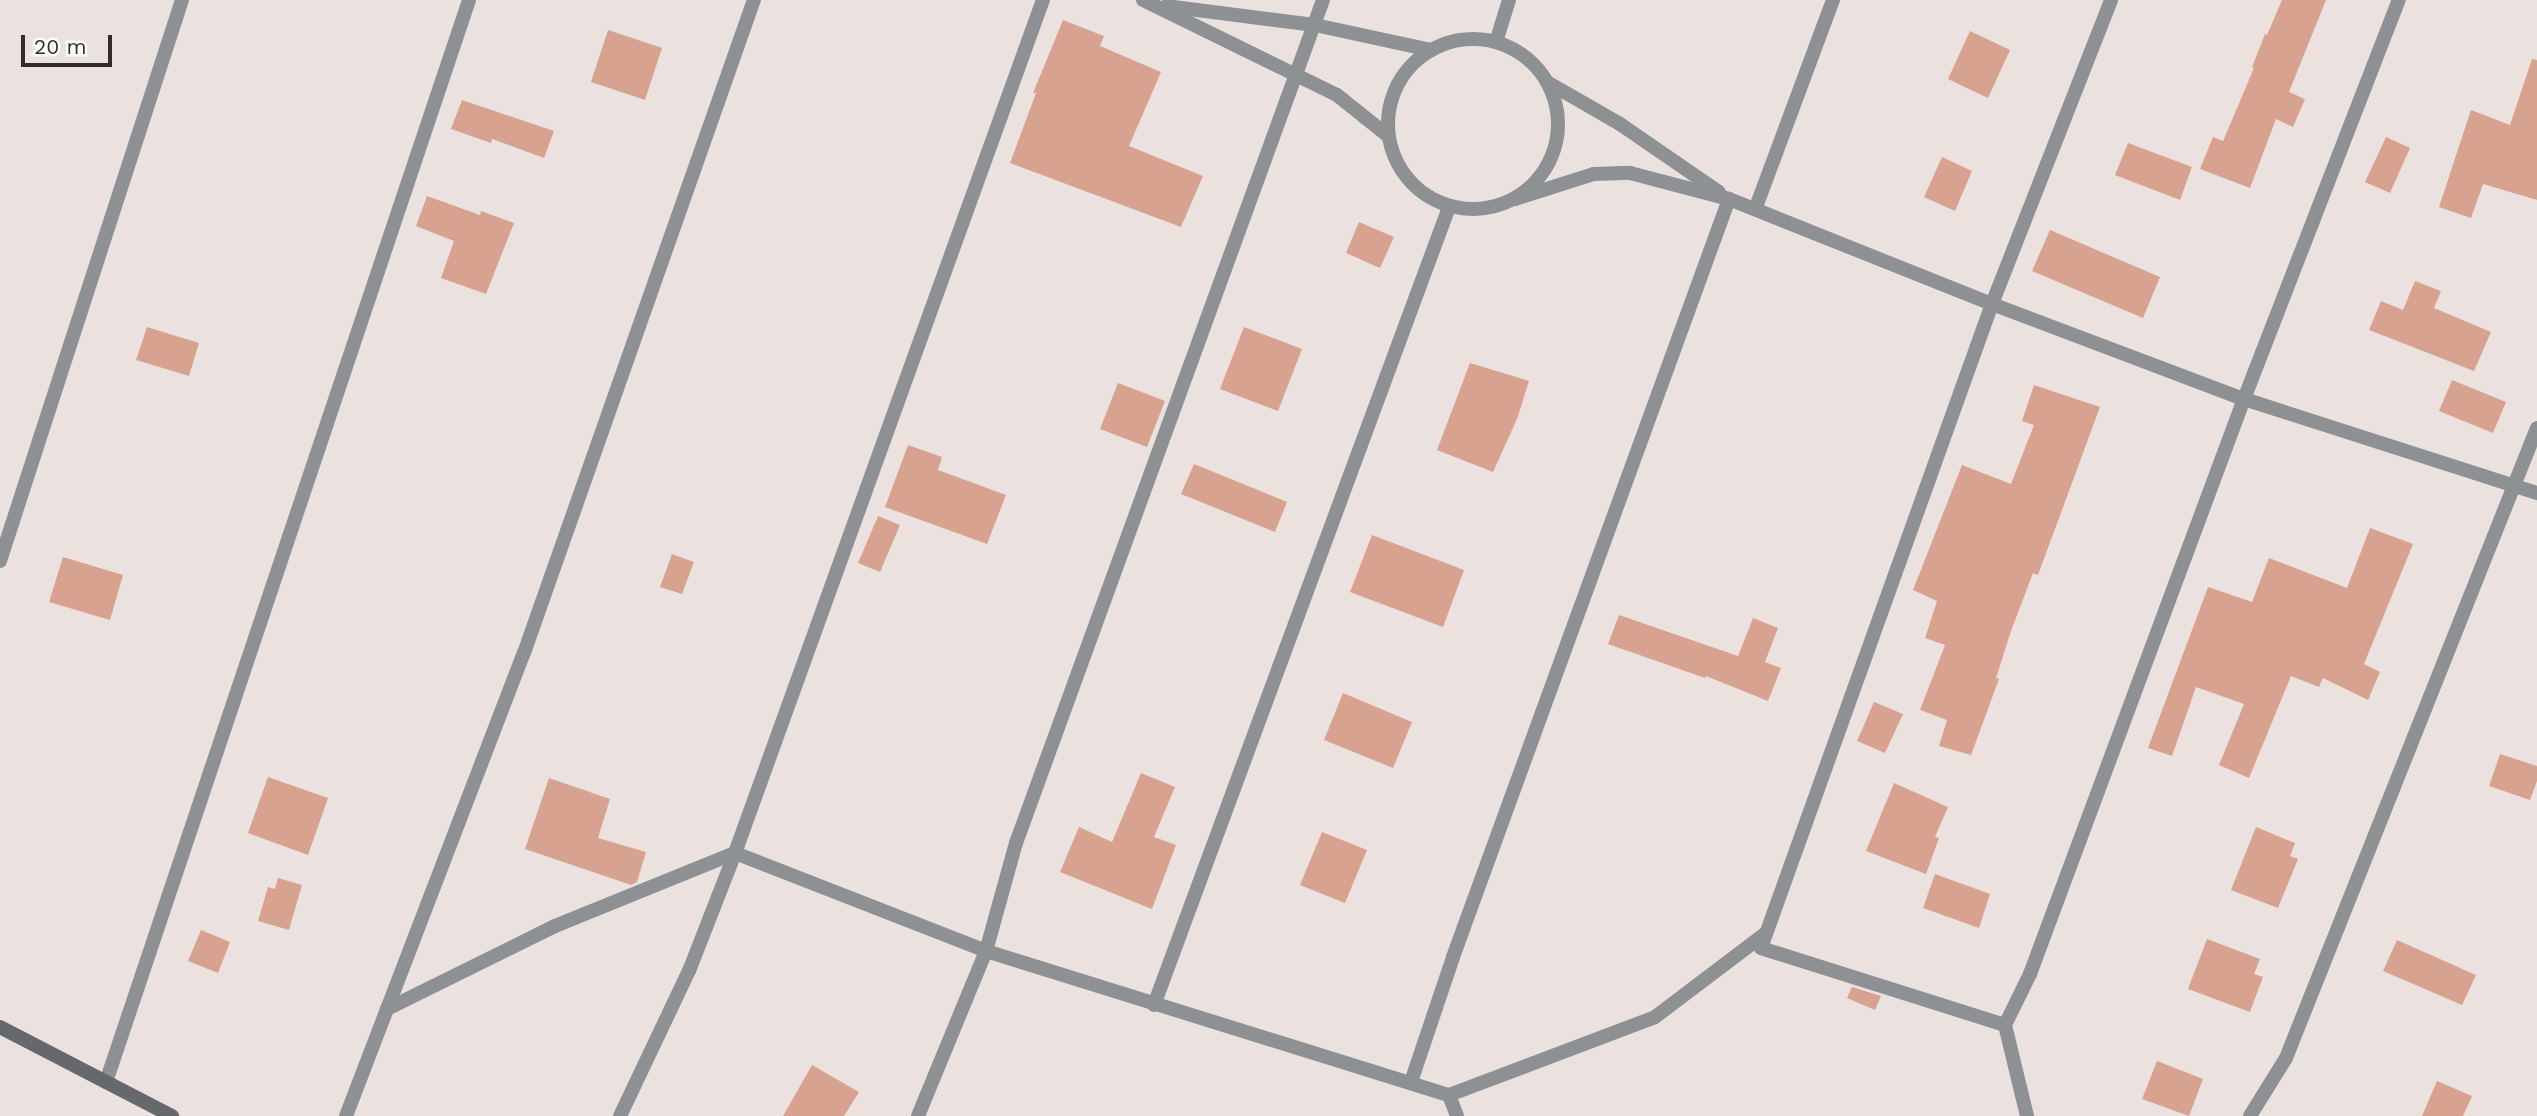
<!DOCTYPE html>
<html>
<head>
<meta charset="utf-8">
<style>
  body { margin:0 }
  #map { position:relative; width:2537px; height:1116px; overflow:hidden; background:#ebe2df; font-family:"Work Sans",sans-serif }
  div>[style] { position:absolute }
  .building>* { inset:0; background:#d8a291 }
  .street>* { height:14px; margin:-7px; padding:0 7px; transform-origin:7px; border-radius:7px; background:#8e9193 }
  .street>.ring { margin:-7px; padding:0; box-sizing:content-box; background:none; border:14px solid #8e9193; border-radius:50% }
  .secondary>* { height:14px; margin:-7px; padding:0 7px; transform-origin:7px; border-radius:7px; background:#65696c }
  span { translate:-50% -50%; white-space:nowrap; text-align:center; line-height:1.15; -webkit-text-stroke:5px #fff; paint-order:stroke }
  .scale { position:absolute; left:21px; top:35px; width:91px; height:32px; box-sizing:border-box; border:4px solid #302d2c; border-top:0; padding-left:9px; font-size:21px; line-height:24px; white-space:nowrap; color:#302d2c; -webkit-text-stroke:5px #fff; paint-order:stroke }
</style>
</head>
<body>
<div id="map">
  <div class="building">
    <i style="clip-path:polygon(2282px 0,2326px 0,2289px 92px,2305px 99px,2293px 127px,2276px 119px,2250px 188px,2200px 169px,2213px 137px,2223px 141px,2254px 68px,2252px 67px,2265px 34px,2267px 35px)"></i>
    <i style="clip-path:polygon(1063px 20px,1104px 36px,1100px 46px,1161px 72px,1129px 146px,1203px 176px,1181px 227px,1010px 163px,1036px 93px,1033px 93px)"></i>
    <i style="clip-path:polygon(608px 30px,662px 48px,645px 100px,591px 82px)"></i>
    <i style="clip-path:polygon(1970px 31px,2010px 50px,1988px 98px,1948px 79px)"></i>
    <i style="clip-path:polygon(2532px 59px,2537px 60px,2537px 200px,2483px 184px,2471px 218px,2439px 207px,2471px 110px,2510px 125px)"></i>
    <i style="clip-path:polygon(462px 100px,554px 131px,544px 158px,492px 139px,491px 143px,451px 129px)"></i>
    <i style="clip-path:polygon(2386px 137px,2410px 148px,2390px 193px,2365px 182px)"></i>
    <i style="clip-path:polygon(2128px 143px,2192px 167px,2180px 200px,2115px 175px)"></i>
    <i style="clip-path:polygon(1942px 157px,1972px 171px,1955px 211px,1924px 197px)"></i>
    <i style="clip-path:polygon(427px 196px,480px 215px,481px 211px,514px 223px,486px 294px,441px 278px,454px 241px,416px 226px)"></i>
    <i style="clip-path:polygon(1359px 222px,1394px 237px,1380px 268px,1346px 253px)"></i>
    <i style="clip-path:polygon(2050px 230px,2160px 277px,2143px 318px,2032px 271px)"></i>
    <i style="clip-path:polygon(2415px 281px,2441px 291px,2434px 308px,2491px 332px,2474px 371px,2369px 330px,2381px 301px,2403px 310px)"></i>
    <i style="clip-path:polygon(147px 327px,199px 343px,189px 376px,136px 360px)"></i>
    <i style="clip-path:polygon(1244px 327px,1302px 349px,1278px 411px,1220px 389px)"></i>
    <i style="clip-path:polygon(1470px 363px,1529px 381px,1517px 419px,1493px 472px,1437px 450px)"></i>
    <i style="clip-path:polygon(2452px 380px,2506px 402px,2493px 433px,2439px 411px)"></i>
    <i style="clip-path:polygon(1118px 383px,1165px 401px,1147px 447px,1100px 429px)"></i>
    <i style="clip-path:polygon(2034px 385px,2100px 407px,2038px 575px,2033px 573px,2011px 631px,1996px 678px,1999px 679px,1971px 755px,1939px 746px,1947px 720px,1920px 710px,1945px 645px,1925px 638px,1937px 601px,1913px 590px,1962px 465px,2011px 484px,2034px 425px,2022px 421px)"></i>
    <i style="clip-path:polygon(908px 445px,942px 457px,938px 470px,1006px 495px,987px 544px,885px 507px)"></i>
    <i style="clip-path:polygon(1194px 464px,1287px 502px,1275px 532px,1181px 494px)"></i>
    <i style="clip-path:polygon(878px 516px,900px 525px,880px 572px,858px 563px)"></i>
    <i style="clip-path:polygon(2370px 528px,2413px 544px,2364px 664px,2380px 672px,2368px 700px,2323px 678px,2319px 687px,2291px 676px,2249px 778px,2219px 765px,2244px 704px,2196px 687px,2172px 756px,2148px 748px,2208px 587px,2252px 602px,2269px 558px,2347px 588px)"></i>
    <i style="clip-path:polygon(1372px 535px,1464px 570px,1443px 627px,1350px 592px)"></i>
    <i style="clip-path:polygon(672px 554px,694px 562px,682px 594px,660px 587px)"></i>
    <i style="clip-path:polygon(63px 557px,123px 575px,110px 620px,49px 602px)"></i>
    <i style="clip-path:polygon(1619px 615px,1738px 656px,1753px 618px,1778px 628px,1765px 662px,1781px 668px,1768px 701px,1706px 676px,1705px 678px,1608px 644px)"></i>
    <i style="clip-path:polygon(1343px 693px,1412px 722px,1393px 768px,1324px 740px)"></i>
    <i style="clip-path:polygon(1874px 702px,1903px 714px,1885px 753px,1857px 741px)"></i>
    <i style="clip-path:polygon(2500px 754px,2537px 766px,2537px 781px,2530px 800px,2489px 786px)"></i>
    <i style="clip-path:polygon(1141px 773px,1175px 787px,1154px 837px,1176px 845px,1152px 909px,1060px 872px,1079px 827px,1112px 842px)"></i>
    <i style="clip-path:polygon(268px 777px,328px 798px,308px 855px,248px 833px)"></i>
    <i style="clip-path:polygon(549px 778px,610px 799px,598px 838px,646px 852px,637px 882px,631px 885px,525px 849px)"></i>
    <i style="clip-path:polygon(1894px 783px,1948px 807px,1935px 837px,1939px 838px,1926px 874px,1866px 851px)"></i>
    <i style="clip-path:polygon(2256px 827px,2295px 843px,2290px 856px,2298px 859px,2278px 908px,2231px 890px)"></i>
    <i style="clip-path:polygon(1322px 832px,1367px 850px,1345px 903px,1300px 885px)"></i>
    <i style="clip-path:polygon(1935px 874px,1990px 894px,1979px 928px,1923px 908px)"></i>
    <i style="clip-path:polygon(278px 878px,302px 885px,289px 930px,258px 921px,268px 887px,275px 889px)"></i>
    <i style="clip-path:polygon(201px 930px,230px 942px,218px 973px,188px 961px)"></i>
    <i style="clip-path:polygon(2207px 939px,2260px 959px,2254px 974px,2263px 977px,2250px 1012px,2188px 989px)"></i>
    <i style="clip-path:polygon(2397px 940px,2476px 975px,2462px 1005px,2383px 971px)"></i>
    <i style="clip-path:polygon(1852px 987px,1881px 996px,1875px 1010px,1847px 998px)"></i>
    <i style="clip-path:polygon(2157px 1061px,2203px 1079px,2189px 1116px,2142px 1099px)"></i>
    <i style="clip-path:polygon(812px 1065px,859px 1092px,844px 1116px,783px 1116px)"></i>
    <i style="clip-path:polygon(2437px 1081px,2472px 1096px,2463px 1116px,2422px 1116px)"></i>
  </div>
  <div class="street">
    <i style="left:1143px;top:0;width:216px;rotate:26.1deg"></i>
    <i style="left:1337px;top:95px;width:64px;rotate:38.7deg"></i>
    <i style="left:1166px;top:6px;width:150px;rotate:7.3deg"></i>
    <i style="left:1315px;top:25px;width:119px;rotate:12.2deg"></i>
    <i class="ring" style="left:1388px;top:39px;width:156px;height:156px"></i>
    <i style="left:1496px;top:42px;width:44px;rotate:-72.8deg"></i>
    <i style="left:1547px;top:82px;width:84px;rotate:29.9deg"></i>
    <i style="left:1620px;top:124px;width:120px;rotate:34.5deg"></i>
    <i style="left:1515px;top:199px;width:83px;rotate:-17.6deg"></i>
    <i style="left:1594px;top:174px;width:36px;rotate:-2deg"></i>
    <i style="left:1630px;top:173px;width:102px;rotate:14.7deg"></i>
    <i style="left:1729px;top:199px;width:283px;rotate:21.8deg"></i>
    <i style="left:1992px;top:304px;width:269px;rotate:20.7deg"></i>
    <i style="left:2244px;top:399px;width:308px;rotate:17.8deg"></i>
    <i style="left:1756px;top:207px;width:221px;rotate:-69.6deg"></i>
    <i style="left:0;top:561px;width:590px;rotate:-72.03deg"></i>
    <i style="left:1154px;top:1005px;width:851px;rotate:-69.71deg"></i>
    <i style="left:387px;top:1009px;width:187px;rotate:-26.3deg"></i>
    <i style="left:555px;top:926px;width:194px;rotate:-22.1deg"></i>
    <i style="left:735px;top:853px;width:269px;rotate:21.3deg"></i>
    <i style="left:986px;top:951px;width:485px;rotate:17.3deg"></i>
    <i style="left:1449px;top:1095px;width:220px;rotate:-20.7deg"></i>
    <i style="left:1655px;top:1017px;width:139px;rotate:-37.1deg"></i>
    <i style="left:2005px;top:1025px;width:57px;rotate:-63.9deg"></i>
    <i style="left:2030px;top:974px;width:614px;rotate:-69.59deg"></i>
    <i style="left:2244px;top:399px;width:428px;rotate:-68.8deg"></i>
    <i style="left:106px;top:1082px;width:1141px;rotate:-71.45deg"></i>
    <i style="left:1411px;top:1082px;width:132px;rotate:-71.4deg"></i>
    <i style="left:1453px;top:957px;width:807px;rotate:-69.99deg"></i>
    <i style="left:1449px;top:1095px;width:22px;rotate:69deg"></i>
    <i style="left:346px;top:1116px;width:496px;rotate:-69deg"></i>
    <i style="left:524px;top:653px;width:692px;rotate:-70.6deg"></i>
    <i style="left:620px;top:1116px;width:161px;rotate:-64.6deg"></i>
    <i style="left:689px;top:971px;width:127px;rotate:-68.7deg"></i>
    <i style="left:735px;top:853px;width:907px;rotate:-70.15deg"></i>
    <i style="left:918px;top:1116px;width:178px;rotate:-67.6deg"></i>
    <i style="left:986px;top:951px;width:112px;rotate:-74.5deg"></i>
    <i style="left:1016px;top:843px;width:897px;rotate:-69.99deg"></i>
    <i style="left:2027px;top:1116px;width:94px;rotate:-103.6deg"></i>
    <i style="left:2005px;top:1025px;width:256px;rotate:-162.5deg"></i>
    <i style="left:1761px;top:948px;width:684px;rotate:-70.27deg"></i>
    <i style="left:1992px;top:304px;width:326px;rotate:-68.6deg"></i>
    <i style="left:2250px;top:1116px;width:68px;rotate:-58.2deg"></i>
    <i style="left:2286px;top:1058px;width:678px;rotate:-68.28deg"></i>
  </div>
  <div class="secondary">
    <i style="left:0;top:1027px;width:194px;rotate:27.4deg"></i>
  </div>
  <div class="scale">20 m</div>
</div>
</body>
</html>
